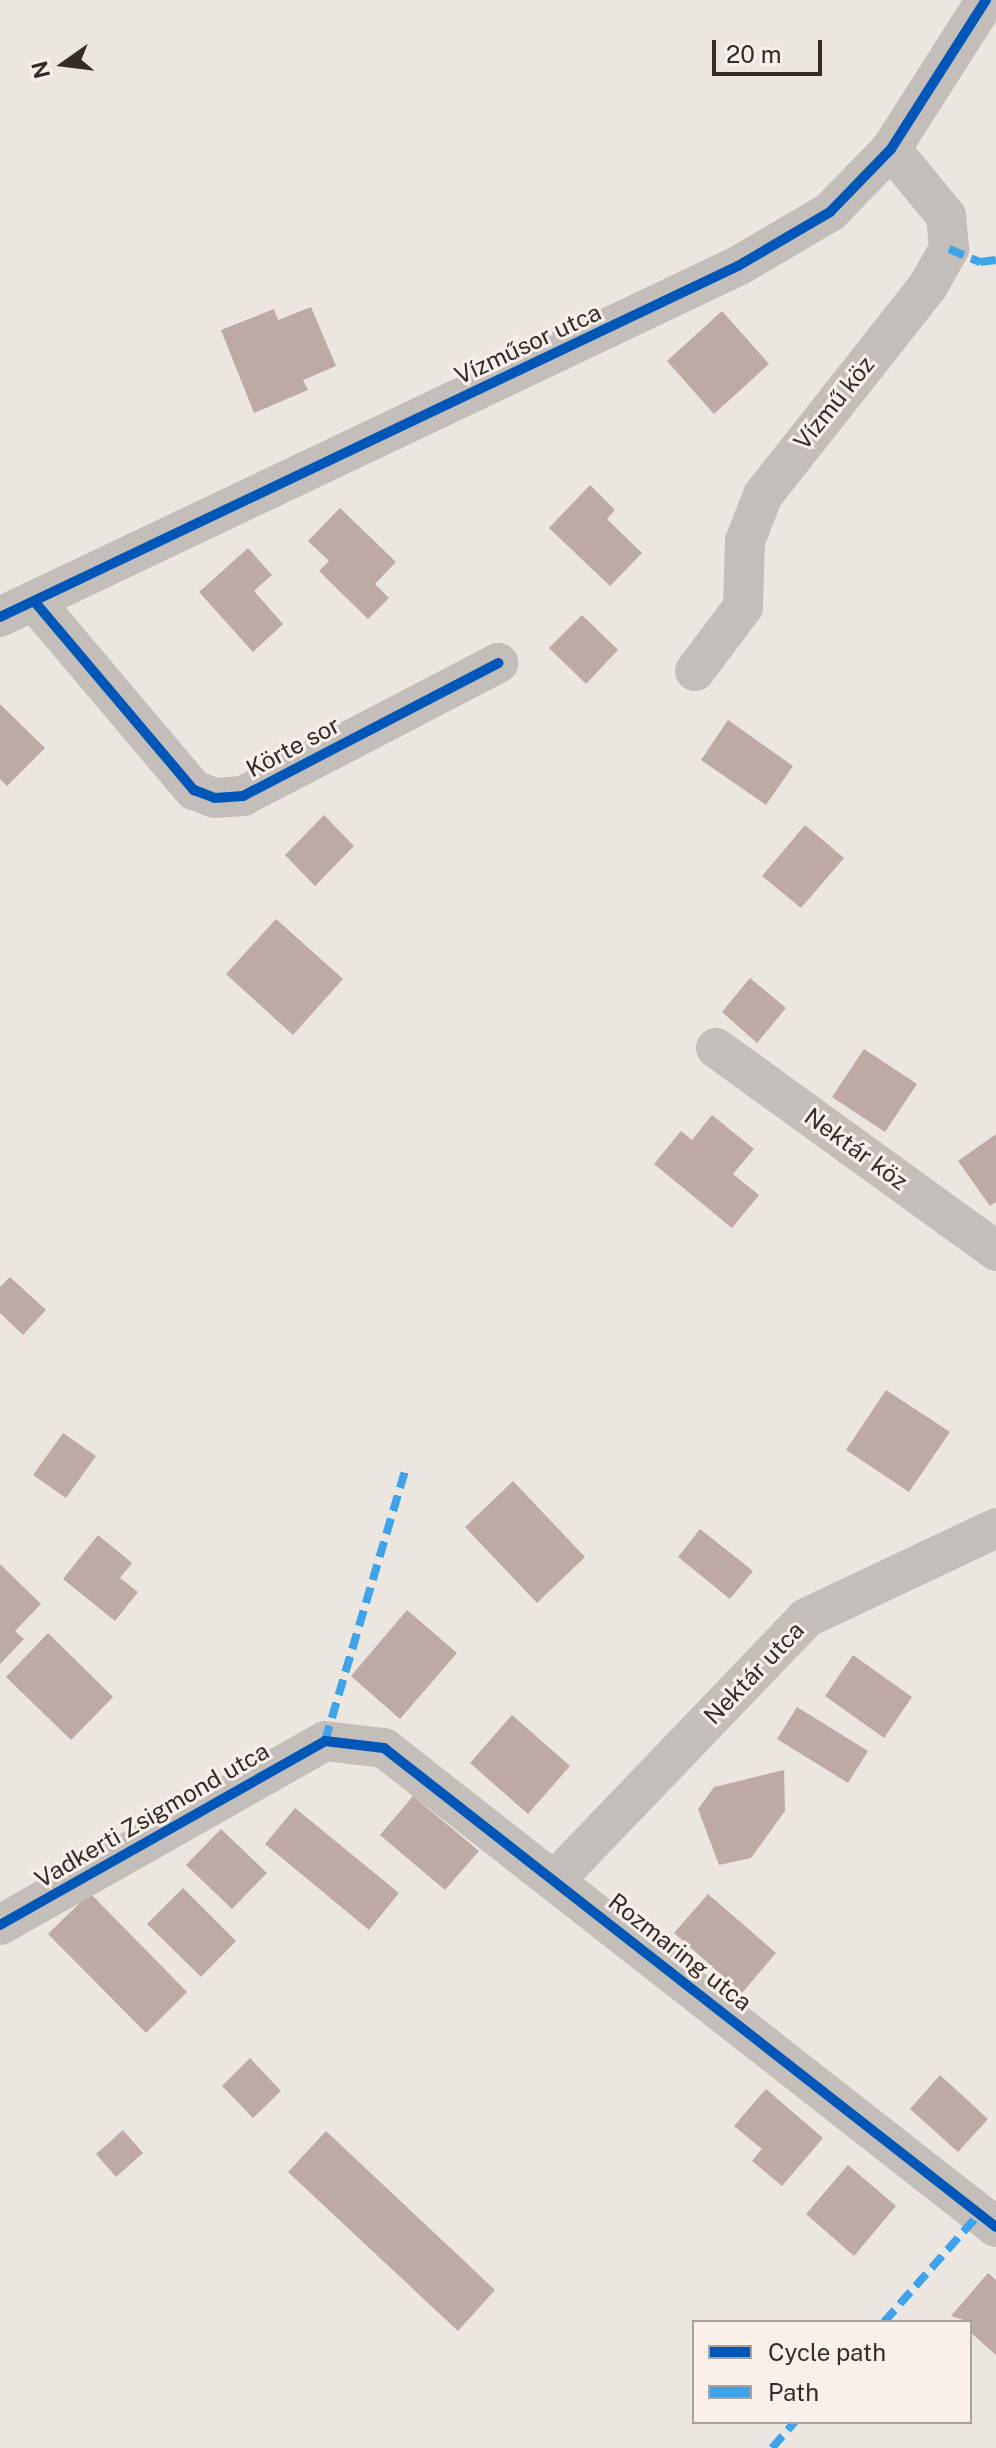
<!DOCTYPE html>
<html>
<head>
<meta charset="utf-8">
<style>
  body { margin:0 }
  #map { position:relative; width:996px; height:2448px; overflow:hidden; background:#ece6e1; font-family:"Public Sans",sans-serif }
  div>[style] { position:absolute }
  .building>* { inset:0; background:#beaaa4 }
  .street>* { height:40px; margin:-20px; padding:0 20px; transform-origin:20px; border-radius:20px; background:#c4beba }
  .quiet>* { height:8px; margin-top:-4px; transform-origin:0; background:repeating-linear-gradient(90deg,#3ea3eb 0 16px,transparent 0 24px) }
  .cycleway>* { height:10px; margin:-5px; padding:0 5px; transform-origin:5px; border-radius:5px; background:#0057b8 }
  span { translate:-50% -50%; white-space:nowrap; text-align:center; line-height:1.15; -webkit-text-stroke:6px #f8f0e9; paint-order:stroke }
  .street-label { font-size:24px; color:#352c29 }
  .legend { position:absolute; left:692px; top:2320px; width:280px; height:104px; box-sizing:border-box; background:#f8f0e9; border:2px solid #aaa29c; margin:0; padding:10px 14px; list-style:none; font-size:24px; color:#352c29 }
  .legend li { display:flex; align-items:center; gap:16px; height:40px }
  .legend b { width:40px; border:2px solid #aaa29c }
  .north { position:absolute; left:24px; top:24px; width:80px; height:80px; -webkit-text-stroke:6px #f8f0e9; paint-order:stroke; rotate:256deg; font-size:22px; font-weight:700; line-height:32px; text-align:center; color:#352c29 }
  .north::after { content:''; display:block; margin:auto; width:28px; height:36px; background:#352c29; clip-path:polygon(50% 0,100% 100%,50% 72%,0 100%) }
  .scale { position:absolute; left:712px; top:40px; width:110px; height:36px; box-sizing:border-box; border:4px solid #352c29; border-top:0; padding-left:10px; font-size:24px; line-height:28px; white-space:nowrap; color:#352c29; -webkit-text-stroke:6px #f8f0e9; paint-order:stroke }
</style>
</head>
<body>
<div id="map">
  <div class="building">
    <i style="clip-path:polygon(311px 307px,336px 366px,303px 380px,308px 390px,254px 413px,221px 330px,274px 309px,278px 320px)"></i>
    <i style="clip-path:polygon(722px 311px,769px 364px,714px 414px,667px 361px)"></i>
    <i style="clip-path:polygon(590px 485px,615px 510px,607px 519px,642px 553px,610px 586px,549px 528px)"></i>
    <i style="clip-path:polygon(340px 508px,396px 562px,375px 584px,389px 598px,368px 619px,319px 571px,329px 561px,308px 541px)"></i>
    <i style="clip-path:polygon(248px 548px,272px 575px,254px 591px,283px 624px,253px 652px,199px 592px)"></i>
    <i style="clip-path:polygon(582px 615px,618px 650px,586px 684px,549px 648px)"></i>
    <i style="clip-path:polygon(0 704px,45px 748px,7px 786px,0 779px)"></i>
    <i style="clip-path:polygon(728px 720px,793px 766px,766px 805px,701px 760px)"></i>
    <i style="clip-path:polygon(324px 815px,354px 846px,315px 886px,285px 855px)"></i>
    <i style="clip-path:polygon(805px 825px,844px 858px,801px 908px,762px 876px)"></i>
    <i style="clip-path:polygon(276px 919px,343px 979px,293px 1035px,226px 974px)"></i>
    <i style="clip-path:polygon(750px 978px,786px 1008px,757px 1043px,722px 1012px)"></i>
    <i style="clip-path:polygon(864px 1049px,917px 1084px,885px 1132px,832px 1097px)"></i>
    <i style="clip-path:polygon(712px 1115px,754px 1149px,733px 1174px,759px 1195px,732px 1228px,654px 1164px,681px 1131px,692px 1140px)"></i>
    <i style="clip-path:polygon(996px 1134px,996px 1202px,990px 1206px,958px 1161px)"></i>
    <i style="clip-path:polygon(10px 1277px,46px 1310px,23px 1335px,0 1313px,0 1287px)"></i>
    <i style="clip-path:polygon(886px 1390px,950px 1432px,909px 1492px,846px 1450px)"></i>
    <i style="clip-path:polygon(63px 1433px,96px 1456px,66px 1498px,33px 1475px)"></i>
    <i style="clip-path:polygon(513px 1481px,585px 1557px,537px 1603px,465px 1527px)"></i>
    <i style="clip-path:polygon(700px 1529px,753px 1571px,730px 1599px,678px 1557px)"></i>
    <i style="clip-path:polygon(98px 1535px,132px 1563px,120px 1578px,138px 1592px,115px 1621px,63px 1579px)"></i>
    <i style="clip-path:polygon(0 1564px,41px 1604px,15px 1631px,24px 1639px,0 1664px)"></i>
    <i style="clip-path:polygon(407px 1610px,457px 1653px,400px 1719px,351px 1676px)"></i>
    <i style="clip-path:polygon(48px 1633px,113px 1697px,71px 1740px,6px 1677px)"></i>
    <i style="clip-path:polygon(853px 1655px,912px 1697px,884px 1738px,825px 1696px)"></i>
    <i style="clip-path:polygon(797px 1707px,868px 1751px,848px 1783px,777px 1739px)"></i>
    <i style="clip-path:polygon(512px 1715px,570px 1766px,528px 1814px,470px 1763px)"></i>
    <i style="clip-path:polygon(784px 1770px,785px 1811px,751px 1858px,719px 1865px,698px 1809px,714px 1787px)"></i>
    <i style="clip-path:polygon(413px 1796px,479px 1851px,445px 1890px,380px 1835px)"></i>
    <i style="clip-path:polygon(295px 1808px,399px 1893px,369px 1930px,265px 1844px)"></i>
    <i style="clip-path:polygon(221px 1829px,267px 1873px,232px 1909px,186px 1865px)"></i>
    <i style="clip-path:polygon(183px 1888px,236px 1941px,201px 1977px,147px 1924px)"></i>
    <i style="clip-path:polygon(90px 1893px,187px 1992px,146px 2033px,48px 1934px)"></i>
    <i style="clip-path:polygon(708px 1894px,776px 1953px,742px 1993px,674px 1933px)"></i>
    <i style="clip-path:polygon(250px 2058px,281px 2091px,253px 2118px,222px 2086px)"></i>
    <i style="clip-path:polygon(940px 2075px,988px 2119px,958px 2152px,910px 2109px)"></i>
    <i style="clip-path:polygon(766px 2089px,823px 2138px,782px 2186px,752px 2161px,762px 2149px,734px 2126px)"></i>
    <i style="clip-path:polygon(123px 2130px,143px 2153px,116px 2177px,96px 2154px)"></i>
    <i style="clip-path:polygon(326px 2131px,495px 2290px,458px 2331px,288px 2172px)"></i>
    <i style="clip-path:polygon(848px 2165px,896px 2206px,854px 2256px,806px 2214px)"></i>
    <i style="clip-path:polygon(988px 2273px,996px 2280px,996px 2355px,970px 2332px,970px 2322px,951px 2316px)"></i>
  </div>
  <div class="street">
    <i style="left:34px;top:601px;width:248px;rotate:49.8deg"></i>
    <i style="left:194px;top:790px;width:22px;rotate:21deg"></i>
    <i style="left:215px;top:798px;width:28px;rotate:-4deg"></i>
    <i style="left:243px;top:796px;width:288px;rotate:-27.5deg"></i>
    <i style="left:0;top:617px;width:817px;rotate:-25.44deg"></i>
    <i style="left:738px;top:266px;width:107px;rotate:-30.4deg"></i>
    <i style="left:830px;top:212px;width:88px;rotate:-45.9deg"></i>
    <i style="left:891px;top:149px;width:177px;rotate:-57.5deg"></i>
    <i style="left:695px;top:671px;width:80px;rotate:-53.1deg"></i>
    <i style="left:743px;top:607px;width:66px;rotate:-88.3deg"></i>
    <i style="left:745px;top:541px;width:49px;rotate:-68.6deg"></i>
    <i style="left:763px;top:495px;width:266px;rotate:-51.7deg"></i>
    <i style="left:928px;top:286px;width:43px;rotate:-60.4deg"></i>
    <i style="left:949px;top:249px;width:33px;rotate:-95deg"></i>
    <i style="left:946px;top:216px;width:87px;rotate:-129.4deg"></i>
    <i style="left:716px;top:1048px;width:346px;rotate:35.9deg"></i>
    <i style="left:556px;top:1879px;width:361px;rotate:-46.2deg"></i>
    <i style="left:806px;top:1618px;width:210px;rotate:-25.3deg"></i>
    <i style="left:0;top:1925px;width:373px;rotate:-29.5deg"></i>
    <i style="left:325px;top:1741px;width:59px;rotate:6.8deg"></i>
    <i style="left:384px;top:1748px;width:777px;rotate:38.05deg"></i>
  </div>
  <div class="quiet">
    <i style="left:949px;top:249px;width:34px;rotate:23deg"></i>
    <i style="left:980px;top:262px;width:16px;rotate:-7deg"></i>
    <i style="left:325px;top:1741px;width:282px;rotate:-73.5deg"></i>
    <i style="left:884px;top:2322px;width:144px;rotate:-48.7deg"></i>
    <i style="left:772px;top:2448px;width:35px;rotate:-49deg"></i>
  </div>
  <div class="cycleway">
    <i style="left:34px;top:601px;width:248px;rotate:49.8deg"></i>
    <i style="left:194px;top:790px;width:22px;rotate:21deg"></i>
    <i style="left:215px;top:798px;width:28px;rotate:-4deg"></i>
    <i style="left:243px;top:796px;width:288px;rotate:-27.5deg"></i>
    <i style="left:0;top:617px;width:817px;rotate:-25.44deg"></i>
    <i style="left:738px;top:266px;width:107px;rotate:-30.4deg"></i>
    <i style="left:830px;top:212px;width:88px;rotate:-45.9deg"></i>
    <i style="left:891px;top:149px;width:177px;rotate:-57.5deg"></i>
    <i style="left:0;top:1925px;width:373px;rotate:-29.5deg"></i>
    <i style="left:325px;top:1741px;width:59px;rotate:6.8deg"></i>
    <i style="left:384px;top:1748px;width:777px;rotate:38.05deg"></i>
  </div>
  <div class="street-label">
    <span style="left:528px;top:344px;rotate:-25deg">Vízműsor utca</span>
    <span style="left:834px;top:403px;rotate:-51deg">Vízmű köz</span>
    <span style="left:293px;top:747px;rotate:-28deg">Körte sor</span>
    <span style="left:856px;top:1149px;rotate:36deg">Nektár köz</span>
    <span style="left:754px;top:1673px;rotate:-46deg">Nektár utca</span>
    <span style="left:152px;top:1815px;rotate:-30deg">Vadkerti Zsigmond utca</span>
    <span style="left:680px;top:1952px;rotate:38deg">Rozmaring utca</span>
  </div>
  <ul class="legend">
  <li><b style="height:10px;background:#0057b8"></b>Cycle path</li>
  <li><b style="height:10px;background:#3ea3eb"></b>Path</li>
  </ul>
  <div class="north">N</div>
  <div class="scale">20 m</div>
</div>
</body>
</html>
